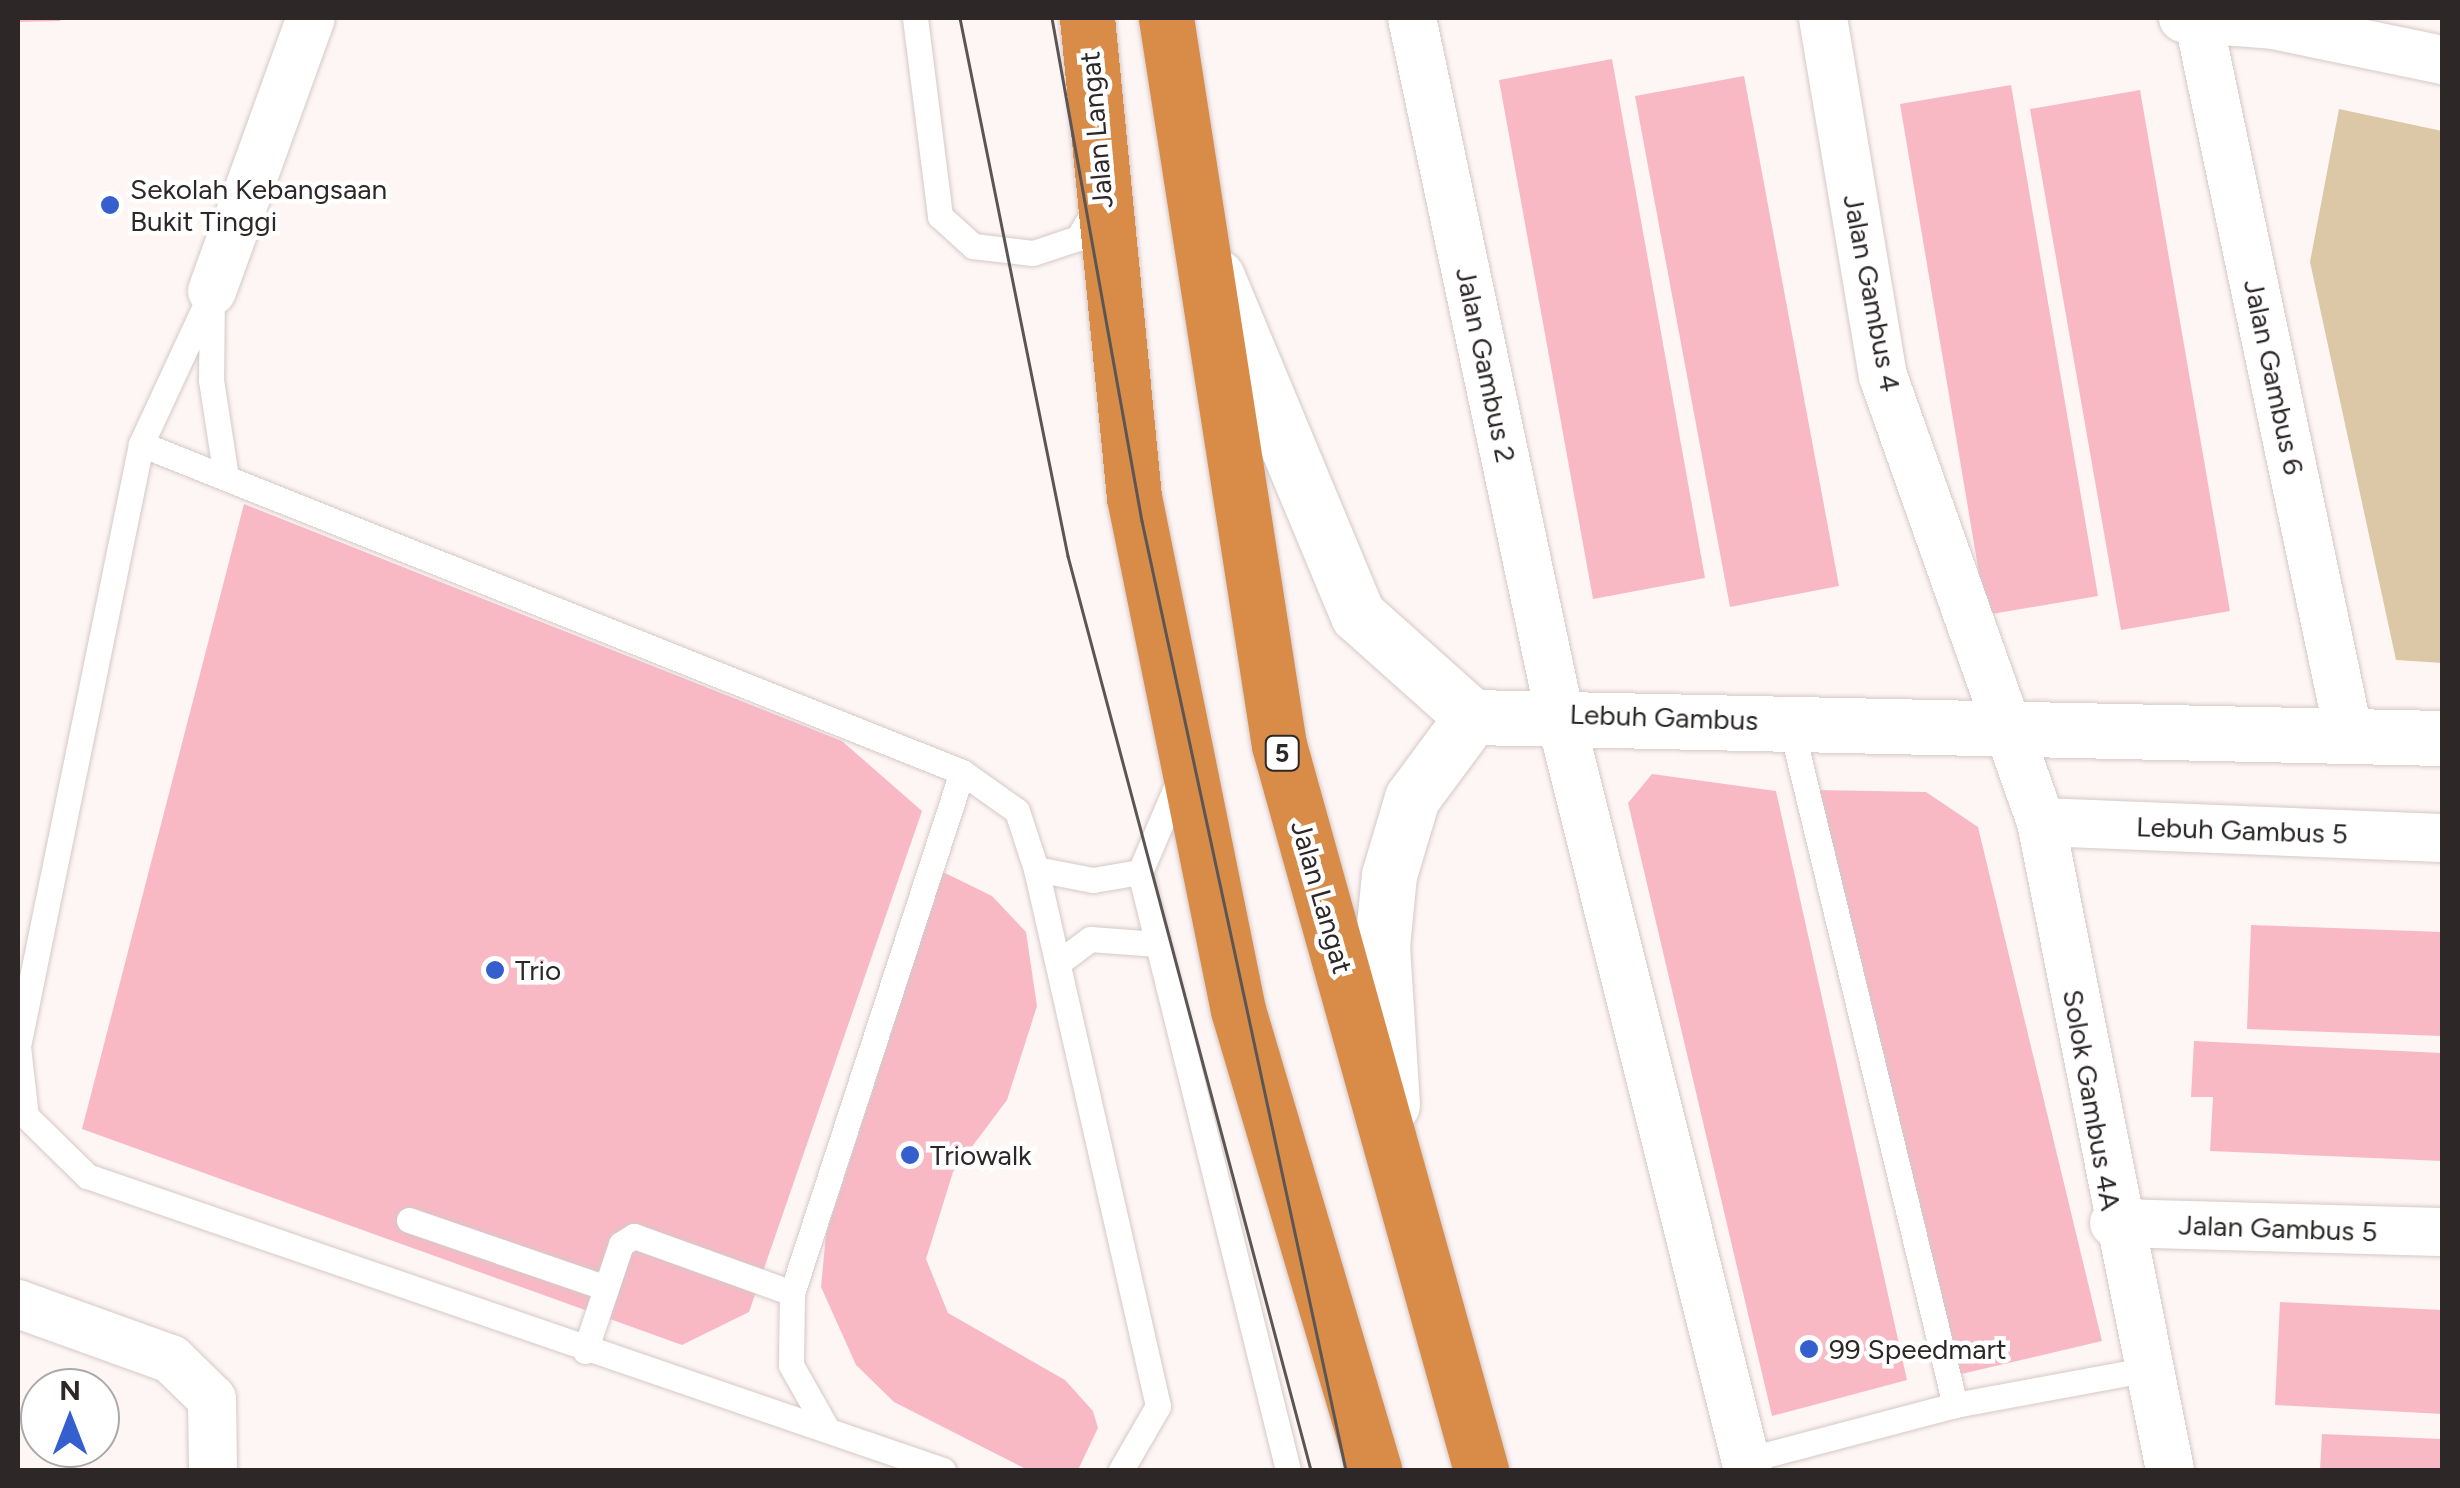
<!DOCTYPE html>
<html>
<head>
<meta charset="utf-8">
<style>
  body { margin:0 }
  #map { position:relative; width:2460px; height:1488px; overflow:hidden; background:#fef6f5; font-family:Figtree,sans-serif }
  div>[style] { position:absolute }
  .green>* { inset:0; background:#dcc8a7 }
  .building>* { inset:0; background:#f8b9c5 }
  .roads { filter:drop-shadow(0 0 2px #d5c9c7) drop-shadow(0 0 2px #d5c9c7) }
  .service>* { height:25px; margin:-12.5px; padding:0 12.5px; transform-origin:12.5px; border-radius:12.5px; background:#fff }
  .minor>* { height:48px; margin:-24px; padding:0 24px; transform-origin:24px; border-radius:24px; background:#fff }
  .tertiary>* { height:55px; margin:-27.5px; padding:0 27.5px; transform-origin:27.5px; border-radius:27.5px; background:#fff }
  .trunk>* { height:55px; margin:-27.5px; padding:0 27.5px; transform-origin:27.5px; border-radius:27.5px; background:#d88c47 }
  .tram>* { height:2.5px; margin:-1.25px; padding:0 1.25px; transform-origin:1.25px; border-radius:1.25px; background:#5b5655 }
  .dots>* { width:28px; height:28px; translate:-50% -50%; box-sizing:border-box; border:5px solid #fff; border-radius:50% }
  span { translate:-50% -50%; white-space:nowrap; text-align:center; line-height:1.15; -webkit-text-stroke:9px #fff; paint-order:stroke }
  .shield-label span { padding:2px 8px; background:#fff; border:2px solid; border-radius:8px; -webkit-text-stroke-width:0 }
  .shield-label { font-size:25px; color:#2d2827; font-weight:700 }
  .street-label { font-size:28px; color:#2d2827 }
  .poi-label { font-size:28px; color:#2d2827 }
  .left { translate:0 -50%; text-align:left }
  .frame { position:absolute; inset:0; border:20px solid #2d2827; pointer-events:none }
  .north { position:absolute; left:20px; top:1368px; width:100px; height:100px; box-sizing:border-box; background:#fff; border:2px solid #aba9a9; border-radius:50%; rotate:0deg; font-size:28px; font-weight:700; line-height:40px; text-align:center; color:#2d2827 }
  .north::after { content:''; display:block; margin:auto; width:35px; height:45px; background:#355ece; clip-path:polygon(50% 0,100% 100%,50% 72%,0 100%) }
</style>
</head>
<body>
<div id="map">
  <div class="green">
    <i style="clip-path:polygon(2339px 109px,2442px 131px,2442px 663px,2396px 660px,2310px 262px)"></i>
  </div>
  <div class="building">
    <i style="clip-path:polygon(18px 18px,60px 18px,60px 21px,18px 22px)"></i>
    <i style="clip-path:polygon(1612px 59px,1705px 578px,1593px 599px,1499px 80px)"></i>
    <i style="clip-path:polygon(1744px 76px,1839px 586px,1730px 607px,1635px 96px)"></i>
    <i style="clip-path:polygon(2011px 85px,2098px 596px,1986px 615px,1900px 104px)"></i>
    <i style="clip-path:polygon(2140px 90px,2230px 611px,2121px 630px,2030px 109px)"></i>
    <i style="clip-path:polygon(244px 504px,842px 741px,922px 811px,749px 1312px,682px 1345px,82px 1129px)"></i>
    <i style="clip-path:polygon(1652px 774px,1776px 791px,1907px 1380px,1772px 1416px,1628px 803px)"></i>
    <i style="clip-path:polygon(1817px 790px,1926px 792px,1978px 827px,2102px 1341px,1957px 1375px)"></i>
    <i style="clip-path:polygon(943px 872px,992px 896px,1026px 932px,1037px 1006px,1007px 1100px,953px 1172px,926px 1259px,948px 1313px,1065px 1380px,1093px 1411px,1098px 1428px,1078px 1470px,1028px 1470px,894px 1402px,856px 1365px,821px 1287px,826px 1234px)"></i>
    <i style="clip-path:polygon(2251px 925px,2442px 932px,2442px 1036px,2247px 1029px)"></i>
    <i style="clip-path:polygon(2194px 1041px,2442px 1053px,2442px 1161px,2210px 1151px,2213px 1097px,2191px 1097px)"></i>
    <i style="clip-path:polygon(2280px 1302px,2442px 1310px,2442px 1414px,2275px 1405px)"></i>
    <i style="clip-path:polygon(2322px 1434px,2442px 1439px,2442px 1470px,2320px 1470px)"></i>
  </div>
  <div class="roads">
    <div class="service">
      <i style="left:915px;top:18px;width:200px;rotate:82.8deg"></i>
      <i style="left:940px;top:216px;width:45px;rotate:42.3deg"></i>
      <i style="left:973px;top:246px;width:60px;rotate:6.7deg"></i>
      <i style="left:1033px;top:253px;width:47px;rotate:-18.4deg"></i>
      <i style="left:1078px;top:238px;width:37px;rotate:-59deg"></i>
      <i style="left:212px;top:291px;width:89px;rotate:90.6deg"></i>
      <i style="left:211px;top:380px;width:98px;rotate:81.2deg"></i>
      <i style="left:141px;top:444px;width:884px;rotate:21.78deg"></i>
      <i style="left:962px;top:772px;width:67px;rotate:35.3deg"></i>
      <i style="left:1017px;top:811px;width:61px;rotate:71.9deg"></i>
      <i style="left:1036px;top:869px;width:58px;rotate:10.9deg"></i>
      <i style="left:1093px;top:880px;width:48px;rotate:-9.7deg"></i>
      <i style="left:1140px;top:872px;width:95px;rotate:-67deg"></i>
      <i style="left:1790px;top:722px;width:703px;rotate:76.42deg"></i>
      <i style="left:1036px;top:869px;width:551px;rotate:77.2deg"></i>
      <i style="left:1158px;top:1406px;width:74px;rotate:120deg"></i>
      <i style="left:1140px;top:872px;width:616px;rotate:76.1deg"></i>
      <i style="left:1058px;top:963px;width:40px;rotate:-37deg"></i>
      <i style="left:1090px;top:939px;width:67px;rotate:4.3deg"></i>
      <i style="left:18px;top:1046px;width:614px;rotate:-78.45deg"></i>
      <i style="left:141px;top:444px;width:169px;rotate:-65.1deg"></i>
      <i style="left:18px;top:1047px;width:69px;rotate:83.4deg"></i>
      <i style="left:26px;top:1116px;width:86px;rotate:44.5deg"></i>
      <i style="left:87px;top:1176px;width:905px;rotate:18.96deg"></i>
      <i style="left:409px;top:1220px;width:208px;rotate:19deg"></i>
      <i style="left:585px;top:1351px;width:113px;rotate:-71.4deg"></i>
      <i style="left:621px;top:1244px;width:15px;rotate:-32deg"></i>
      <i style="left:634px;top:1236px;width:168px;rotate:19.8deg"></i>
      <i style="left:827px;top:1429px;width:73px;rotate:-119.4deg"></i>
      <i style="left:791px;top:1365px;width:72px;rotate:-89.2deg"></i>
      <i style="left:792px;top:1293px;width:548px;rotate:-71.93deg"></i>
      <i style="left:1743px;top:1461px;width:219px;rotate:-14.8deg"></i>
      <i style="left:1955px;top:1405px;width:192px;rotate:-10.5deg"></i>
    </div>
    <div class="minor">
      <i style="left:1412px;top:18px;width:709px;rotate:78.04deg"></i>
      <i style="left:1559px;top:712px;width:781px;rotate:76deg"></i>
      <i style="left:1823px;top:18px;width:363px;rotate:80.5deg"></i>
      <i style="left:1883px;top:376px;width:473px;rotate:70.5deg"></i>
      <i style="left:2041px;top:822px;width:661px;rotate:78.74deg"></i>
      <i style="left:2183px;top:18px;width:90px;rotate:4.4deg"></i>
      <i style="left:2273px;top:25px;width:173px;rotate:11.7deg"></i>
      <i style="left:2198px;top:18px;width:734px;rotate:78.12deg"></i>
      <i style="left:212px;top:291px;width:290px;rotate:-70.1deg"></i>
      <i style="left:2041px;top:822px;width:401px;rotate:2.3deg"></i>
      <i style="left:2114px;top:1223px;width:328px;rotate:1.6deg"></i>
      <i style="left:18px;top:1304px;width:163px;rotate:19.8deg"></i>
      <i style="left:171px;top:1359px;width:57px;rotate:44.3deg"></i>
      <i style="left:212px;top:1399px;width:71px;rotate:89.2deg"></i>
    </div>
    <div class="tertiary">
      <i style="left:1217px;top:277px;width:366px;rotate:67.4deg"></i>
      <i style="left:1358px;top:615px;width:153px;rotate:41.8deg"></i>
      <i style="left:1472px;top:717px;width:970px;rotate:1.24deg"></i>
      <i style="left:1392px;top:1105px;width:159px;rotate:-93.6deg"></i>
      <i style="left:1382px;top:946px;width:71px;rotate:-84.4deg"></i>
      <i style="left:1389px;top:875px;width:80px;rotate:-73.4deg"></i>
      <i style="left:1412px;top:798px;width:101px;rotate:-53.5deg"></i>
    </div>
    <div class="trunk">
      <i style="left:1087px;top:18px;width:481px;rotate:84.4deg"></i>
      <i style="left:1134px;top:497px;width:523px;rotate:78.54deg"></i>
      <i style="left:1238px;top:1010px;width:480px;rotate:73.5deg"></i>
      <i style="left:1166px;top:18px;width:736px;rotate:81.17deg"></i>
      <i style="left:1279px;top:745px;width:753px;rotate:74.43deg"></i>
    </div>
  </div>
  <div class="tram">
    <i style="left:960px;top:18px;width:549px;rotate:78.65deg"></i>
    <i style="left:1068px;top:556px;width:946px;rotate:75.11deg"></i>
    <i style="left:1052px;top:18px;width:511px;rotate:79.86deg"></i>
    <i style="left:1142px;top:521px;width:971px;rotate:77.87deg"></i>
  </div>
  <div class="dots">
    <i style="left:110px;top:205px;background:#355ece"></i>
    <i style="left:495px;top:970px;background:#355ece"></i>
    <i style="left:910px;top:1155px;background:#355ece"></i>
    <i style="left:1809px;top:1349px;background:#355ece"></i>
  </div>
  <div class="shield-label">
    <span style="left:1282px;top:753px">5</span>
  </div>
  <div class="street-label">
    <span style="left:1096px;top:130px;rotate:-95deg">Jalan Langat</span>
    <span style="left:1872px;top:293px;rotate:79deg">Jalan Gambus 4</span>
    <span style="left:1486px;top:365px;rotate:78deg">Jalan Gambus 2</span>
    <span style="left:2274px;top:377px;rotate:78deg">Jalan Gambus 6</span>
    <span style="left:1664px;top:717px;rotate:2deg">Lebuh Gambus</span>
    <span style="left:2242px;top:830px;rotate:2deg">Lebuh Gambus 5</span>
    <span style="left:1322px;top:897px;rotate:74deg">Jalan Langat</span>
    <span style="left:2092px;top:1100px;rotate:80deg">Solok Gambus 4A</span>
    <span style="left:2278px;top:1228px;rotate:2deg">Jalan Gambus 5</span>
  </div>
  <div class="poi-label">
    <span class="left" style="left:130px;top:205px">Sekolah Kebangsaan<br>Bukit Tinggi</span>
    <span class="left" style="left:515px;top:970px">Trio</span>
    <span class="left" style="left:930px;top:1155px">Triowalk</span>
    <span class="left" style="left:1829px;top:1349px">99 Speedmart</span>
  </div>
  <div class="frame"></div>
  <div class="north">N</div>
</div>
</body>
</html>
